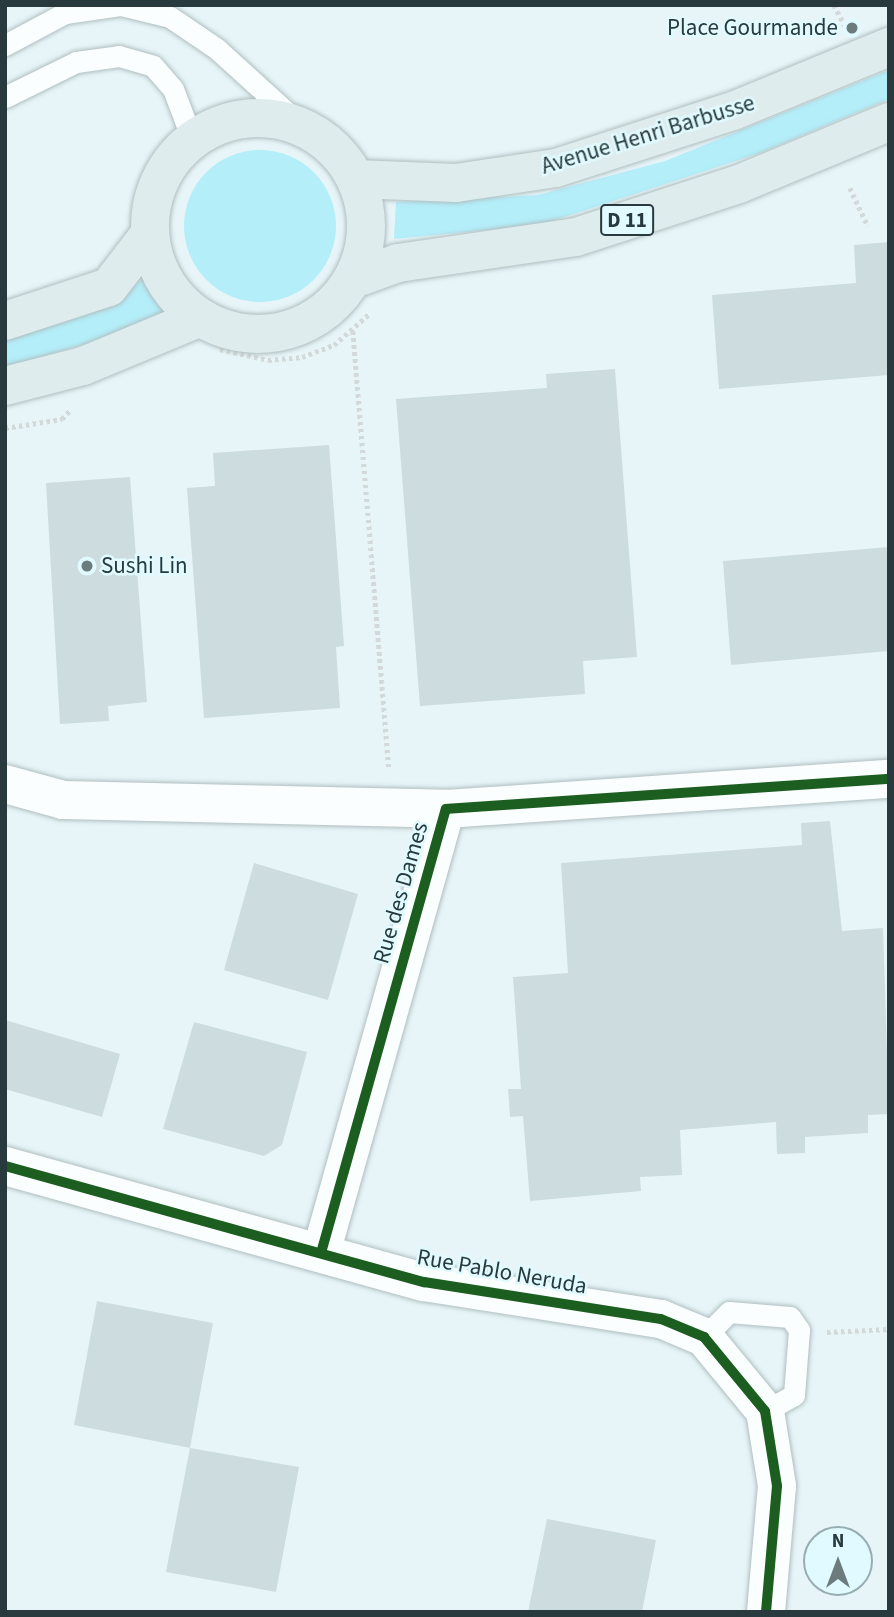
<!DOCTYPE html>
<html>
<head>
<meta charset="utf-8">
<style>
  body { margin:0 }
  #map { position:relative; width:894px; height:1617px; overflow:hidden; background:#e7f5f8; font-family:"Source Sans 3",sans-serif }
  div>[style] { position:absolute }
  .green>* { inset:0; background:#b4eef9 }
  .round { border-radius:50% }
  .building>* { inset:0; background:#cddcde }
  .path>* { height:4.5px; margin-top:-2.25px; transform-origin:0; background:repeating-linear-gradient(90deg,#d3d8d9 0 3.5px,transparent 0 7px) }
  .roads { filter:drop-shadow(0 0 2px #b0bec0) drop-shadow(0 0 2px #b0bec0) }
  .service>* { height:21px; margin:-10.5px; padding:0 10.5px; transform-origin:10.5px; border-radius:10.5px; background:#fbfefe }
  .minor>* { height:38px; margin:-19px; padding:0 19px; transform-origin:19px; border-radius:19px; background:#fbfefe }
  .primary>* { height:38px; margin:-19px; padding:0 19px; transform-origin:19px; border-radius:19px; background:#deecee }
  .primary>.ring { margin:-19px; padding:0; box-sizing:content-box; background:none; border:38px solid #deecee; border-radius:50% }
  .cycleway>* { height:10px; margin:-5px; padding:0 5px; transform-origin:5px; border-radius:5px; background:#1b5e20 }
  .dots>* { width:19px; height:19px; translate:-50% -50%; box-sizing:border-box; border:4px solid #e0faff; border-radius:50% }
  span { translate:-50% -50%; white-space:nowrap; text-align:center; line-height:1.15; -webkit-text-stroke:5px #e0faff; paint-order:stroke }
  .shield-label span { padding:2px 5px; background:#e0faff; border:2px solid; border-radius:5px; -webkit-text-stroke-width:0 }
  .shield-label { font-size:21px; color:#283a3d; font-weight:700 }
  .poi-label { font-size:23px; color:#283a3d }
  .right { translate:-100% -50%; text-align:right }
  .left { translate:0 -50%; text-align:left }
  .street-label { font-size:23px; color:#283a3d }
  .frame { position:absolute; inset:0; border:7px solid #283a3d; pointer-events:none }
  .north { position:absolute; left:803px; top:1526px; width:70px; height:70px; box-sizing:border-box; background:#e0faff; border:2px solid #96adb1; border-radius:50%; rotate:0deg; font-size:19px; font-weight:700; line-height:28px; text-align:center; color:#283a3d }
  .north::after { content:''; display:block; margin:auto; width:24px; height:32px; background:#6b7b7e; clip-path:polygon(50% 0,100% 100%,50% 72%,0 100%) }
</style>
</head>
<body>
<div id="map">
  <div class="green">
    <i style="clip-path:polygon(889px 70px,889px 99px,760px 153px,540px 225px,394px 239px,396px 202px,538px 195px,665px 161px)"></i>
    <i class="round" style="left:184px;top:150px;width:152px;height:152px"></i>
    <i style="clip-path:polygon(148px 276px,171px 311px,112px 336px,5px 368px,5px 334px,95px 311px)"></i>
  </div>
  <div class="building">
    <i style="clip-path:polygon(889px 242px,889px 375px,719px 389px,712px 295px,856px 283px,854px 245px)"></i>
    <i style="clip-path:polygon(615px 369px,637px 657px,583px 661px,585px 694px,420px 706px,396px 399px,547px 388px,546px 374px)"></i>
    <i style="clip-path:polygon(329px 445px,344px 646px,336px 647px,340px 708px,204px 718px,187px 488px,215px 486px,213px 453px)"></i>
    <i style="clip-path:polygon(130px 477px,147px 702px,108px 706px,109px 721px,60px 724px,46px 483px)"></i>
    <i style="clip-path:polygon(889px 547px,889px 651px,731px 665px,723px 561px)"></i>
    <i style="clip-path:polygon(830px 821px,842px 931px,883px 928px,889px 1114px,868px 1115px,868px 1133px,805px 1137px,805px 1153px,777px 1154px,776px 1122px,680px 1130px,682px 1175px,640px 1177px,641px 1191px,530px 1201px,523px 1116px,510px 1117px,508px 1089px,521px 1089px,513px 977px,568px 973px,561px 863px,802px 845px,801px 823px)"></i>
    <i style="clip-path:polygon(254px 863px,358px 894px,328px 1000px,224px 970px)"></i>
    <i style="clip-path:polygon(5px 1020px,120px 1054px,102px 1117px,5px 1089px)"></i>
    <i style="clip-path:polygon(194px 1022px,307px 1052px,282px 1145px,264px 1156px,163px 1129px)"></i>
    <i style="clip-path:polygon(97px 1301px,213px 1323px,190px 1448px,74px 1425px)"></i>
    <i style="clip-path:polygon(190px 1448px,299px 1467px,276px 1592px,166px 1572px)"></i>
    <i style="clip-path:polygon(547px 1519px,656px 1540px,642px 1612px,528px 1612px)"></i>
  </div>
  <div class="path">
    <i style="left:834px;top:5px;width:24px;rotate:62deg"></i>
    <i style="left:850px;top:188px;width:42px;rotate:64.7deg"></i>
    <i style="left:353px;top:331px;width:440px;rotate:85.3deg"></i>
    <i style="left:220px;top:349px;width:49px;rotate:12.9deg"></i>
    <i style="left:268px;top:360px;width:34px;rotate:-5deg"></i>
    <i style="left:302px;top:357px;width:34px;rotate:-21deg"></i>
    <i style="left:334px;top:345px;width:48px;rotate:-41.6deg"></i>
    <i style="left:5px;top:428px;width:58px;rotate:-9deg"></i>
    <i style="left:62px;top:419px;width:12px;rotate:-48deg"></i>
    <i style="left:827px;top:1332px;width:62px;rotate:-2.8deg"></i>
  </div>
  <div class="roads">
    <div class="service">
      <i style="left:5px;top:45px;width:68px;rotate:-28.1deg"></i>
      <i style="left:65px;top:13px;width:57px;rotate:-8.1deg"></i>
      <i style="left:121px;top:5px;width:50px;rotate:13.8deg"></i>
      <i style="left:170px;top:17px;width:57px;rotate:34.2deg"></i>
      <i style="left:217px;top:49px;width:116px;rotate:42.2deg"></i>
      <i style="left:5px;top:97px;width:79px;rotate:-26.2deg"></i>
      <i style="left:76px;top:62px;width:43px;rotate:-7.9deg"></i>
      <i style="left:119px;top:56px;width:35px;rotate:16deg"></i>
      <i style="left:153px;top:66px;width:30px;rotate:49deg"></i>
      <i style="left:173px;top:89px;width:53px;rotate:69.2deg"></i>
      <i style="left:704px;top:1337px;width:35px;rotate:-45deg"></i>
      <i style="left:729px;top:1312px;width:61px;rotate:4.7deg"></i>
      <i style="left:790px;top:1317px;width:16px;rotate:55deg"></i>
      <i style="left:799px;top:1330px;width:65px;rotate:94.4deg"></i>
      <i style="left:794px;top:1395px;width:33px;rotate:151deg"></i>
    </div>
    <div class="minor">
      <i style="left:5px;top:784px;width:60px;rotate:15.4deg"></i>
      <i style="left:63px;top:800px;width:383px;rotate:1.3deg"></i>
      <i style="left:446px;top:809px;width:444px;rotate:-3.9deg"></i>
      <i style="left:5px;top:1166px;width:435px;rotate:15.5deg"></i>
      <i style="left:424px;top:1282px;width:240px;rotate:8.9deg"></i>
      <i style="left:661px;top:1319px;width:47px;rotate:22.7deg"></i>
      <i style="left:704px;top:1337px;width:96px;rotate:50.5deg"></i>
      <i style="left:765px;top:1411px;width:76px;rotate:80.9deg"></i>
      <i style="left:777px;top:1486px;width:126px;rotate:95deg"></i>
      <i style="left:321px;top:1253px;width:461px;rotate:-74.3deg"></i>
    </div>
    <div class="primary">
      <i class="ring" style="left:150px;top:118px;width:178px;height:178px"></i>
      <i style="left:356px;top:179px;width:100px;rotate:2.3deg"></i>
      <i style="left:456px;top:183px;width:101px;rotate:-8.5deg"></i>
      <i style="left:556px;top:168px;width:186px;rotate:-17.9deg"></i>
      <i style="left:733px;top:111px;width:169px;rotate:-22.3deg"></i>
      <i style="left:354px;top:279px;width:47px;rotate:-20deg"></i>
      <i style="left:398px;top:263px;width:180px;rotate:-8.3deg"></i>
      <i style="left:576px;top:237px;width:171px;rotate:-18deg"></i>
      <i style="left:739px;top:184px;width:162px;rotate:-22.5deg"></i>
      <i style="left:5px;top:321px;width:109px;rotate:-18.1deg"></i>
      <i style="left:109px;top:287px;width:66px;rotate:-52.4deg"></i>
      <i style="left:5px;top:386px;width:81px;rotate:-14.4deg"></i>
      <i style="left:83px;top:366px;width:126px;rotate:-22.5deg"></i>
    </div>
  </div>
  <div class="cycleway">
    <i style="left:5px;top:1166px;width:435px;rotate:15.5deg"></i>
    <i style="left:424px;top:1282px;width:240px;rotate:8.9deg"></i>
    <i style="left:661px;top:1319px;width:47px;rotate:22.7deg"></i>
    <i style="left:704px;top:1337px;width:96px;rotate:50.5deg"></i>
    <i style="left:765px;top:1411px;width:76px;rotate:80.9deg"></i>
    <i style="left:777px;top:1486px;width:126px;rotate:95deg"></i>
    <i style="left:321px;top:1253px;width:461px;rotate:-74.3deg"></i>
    <i style="left:446px;top:809px;width:444px;rotate:-3.9deg"></i>
  </div>
  <div class="dots">
    <i style="left:852px;top:28px;background:#6b7b7e"></i>
    <i style="left:87px;top:566px;background:#6b7b7e"></i>
  </div>
  <div class="shield-label">
    <span style="left:627px;top:220px">D 11</span>
  </div>
  <div class="poi-label">
    <span class="right" style="left:838px;top:28px">Place Gourmande</span>
    <span class="left" style="left:101px;top:566px">Sushi Lin</span>
  </div>
  <div class="street-label">
    <span style="left:648px;top:135px;rotate:-17deg">Avenue Henri Barbusse</span>
    <span style="left:401px;top:893px;rotate:-74deg">Rue des Dames</span>
    <span style="left:502px;top:1272px;rotate:10deg">Rue Pablo Neruda</span>
  </div>
  <div class="frame"></div>
  <div class="north">N</div>
</div>
</body>
</html>
